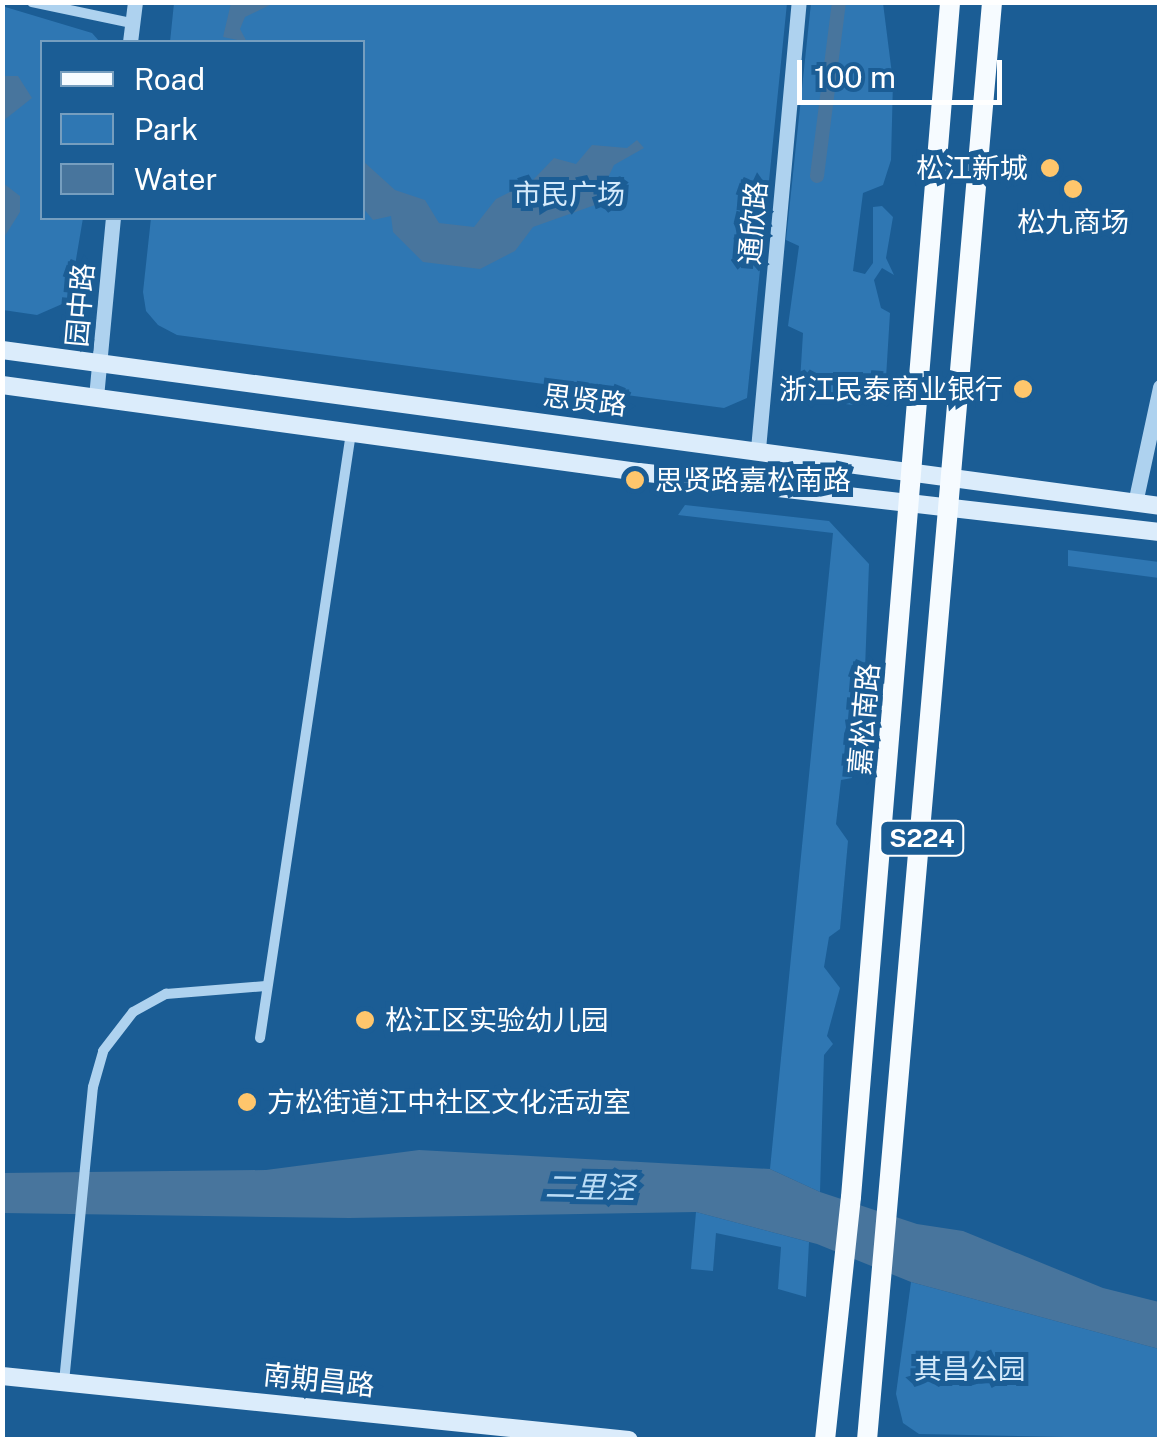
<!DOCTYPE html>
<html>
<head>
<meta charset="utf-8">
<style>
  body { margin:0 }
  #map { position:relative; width:1162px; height:1442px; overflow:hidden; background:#1b5d95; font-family:"Public Sans","Noto Sans SC",sans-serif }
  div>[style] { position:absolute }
  .green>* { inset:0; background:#2f77b3 }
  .water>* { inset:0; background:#48759d }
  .canal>* { height:14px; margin:-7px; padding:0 7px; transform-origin:7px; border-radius:7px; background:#48759d }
  .minor>* { height:10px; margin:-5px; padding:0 5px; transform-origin:5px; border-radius:5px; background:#aed2ef }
  .tertiary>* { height:15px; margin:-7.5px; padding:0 7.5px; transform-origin:7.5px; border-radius:7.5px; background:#aed2ef }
  .secondary>* { height:18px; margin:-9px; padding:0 9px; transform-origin:9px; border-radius:9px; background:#dbecfb }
  .primary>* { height:20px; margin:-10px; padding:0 10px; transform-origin:10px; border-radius:10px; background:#f6fbff }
  .dots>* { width:28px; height:28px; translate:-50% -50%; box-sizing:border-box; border:5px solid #1b5d95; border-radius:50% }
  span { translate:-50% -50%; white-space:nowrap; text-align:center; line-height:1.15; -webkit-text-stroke:10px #1b5d95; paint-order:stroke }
  .shield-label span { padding:2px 8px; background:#1b5d95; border:2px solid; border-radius:8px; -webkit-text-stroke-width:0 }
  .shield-label { font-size:25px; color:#fff; font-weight:700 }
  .poi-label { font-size:28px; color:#fff }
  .right { translate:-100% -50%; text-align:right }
  .left { translate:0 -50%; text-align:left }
  .park-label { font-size:28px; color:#d4eafb }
  .street-label { font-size:28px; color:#fff }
  .water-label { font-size:30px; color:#badcf6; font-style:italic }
  .frame { position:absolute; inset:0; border:5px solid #fff; pointer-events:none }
  .legend { position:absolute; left:40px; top:40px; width:325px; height:180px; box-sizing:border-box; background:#1b5d95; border:2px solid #769ebf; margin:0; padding:12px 18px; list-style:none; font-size:30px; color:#fff }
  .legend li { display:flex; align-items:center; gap:20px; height:50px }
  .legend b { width:50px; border:2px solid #769ebf }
  .scale { position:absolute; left:797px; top:60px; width:205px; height:45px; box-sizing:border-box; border:5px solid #fff; border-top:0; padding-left:12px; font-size:30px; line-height:35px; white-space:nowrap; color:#fff; -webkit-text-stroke:8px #1b5d95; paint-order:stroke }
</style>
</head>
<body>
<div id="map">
  <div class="green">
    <i style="clip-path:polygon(174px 3px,787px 3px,747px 398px,724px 408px,177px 335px,158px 325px,146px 311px,143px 292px,151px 218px,362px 218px,362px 42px,170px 42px)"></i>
    <i style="clip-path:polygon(811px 3px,883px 3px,893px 82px,891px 160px,883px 185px,863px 193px,853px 271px,865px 274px,873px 263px,873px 207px,882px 206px,893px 217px,886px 258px,894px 275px,882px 268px,874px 280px,881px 308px,890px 313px,886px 378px,853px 405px,799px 398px,803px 333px,788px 326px,799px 246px,786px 240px)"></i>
    <i style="clip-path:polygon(2px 6px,92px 33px,100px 42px,42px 42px,42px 218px,83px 218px,69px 301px,37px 315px,3px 310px)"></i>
    <i style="clip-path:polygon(685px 505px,829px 521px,869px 564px,865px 669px,852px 679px,852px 778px,841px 780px,836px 824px,848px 841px,840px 929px,829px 937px,824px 967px,840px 988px,827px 1036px,833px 1044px,824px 1055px,820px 1192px,770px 1169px,833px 533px,678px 515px)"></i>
    <i style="clip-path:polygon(1068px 550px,1159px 562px,1159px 578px,1068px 566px)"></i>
    <i style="clip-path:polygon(696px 1212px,809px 1242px,806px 1297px,778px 1289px,781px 1247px,716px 1233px,713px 1271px,691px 1269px)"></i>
    <i style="clip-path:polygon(911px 1282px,1159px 1349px,1159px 1439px,919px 1434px,903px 1423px,896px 1394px)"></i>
  </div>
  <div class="water">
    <i style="clip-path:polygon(231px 3px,231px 2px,274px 3px,245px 17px,240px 29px,247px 42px,223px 37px)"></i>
    <i style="clip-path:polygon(3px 76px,18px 76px,32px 98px,3px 121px)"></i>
    <i style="clip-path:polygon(637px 140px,644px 148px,614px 165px,595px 205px,533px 227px,515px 251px,480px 269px,423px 262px,393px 232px,391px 216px,373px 220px,363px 208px,363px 161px,395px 190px,425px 200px,439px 223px,474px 227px,496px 199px,532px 181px,554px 158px,576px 164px,592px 145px,627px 148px)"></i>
    <i style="clip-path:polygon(3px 183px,20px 196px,20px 212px,3px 239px)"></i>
    <i style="clip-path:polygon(419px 1150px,770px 1169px,820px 1192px,917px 1224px,963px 1231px,1103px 1288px,1159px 1302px,1159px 1349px,911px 1282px,817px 1244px,696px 1212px,349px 1218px,3px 1213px,3px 1173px,266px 1170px)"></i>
  </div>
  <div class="canal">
    <i style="left:817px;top:176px;width:175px;rotate:-82.8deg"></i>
  </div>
  <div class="minor">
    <i style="left:32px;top:2px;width:102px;rotate:11.9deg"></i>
    <i style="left:260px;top:1038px;width:612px;rotate:-81.45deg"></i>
    <i style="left:64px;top:1382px;width:296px;rotate:-84.4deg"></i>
    <i style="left:93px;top:1087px;width:37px;rotate:-74deg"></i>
    <i style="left:103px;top:1051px;width:49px;rotate:-52.4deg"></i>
    <i style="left:133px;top:1012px;width:38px;rotate:-29deg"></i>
    <i style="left:166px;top:994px;width:100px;rotate:-4.6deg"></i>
  </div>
  <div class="tertiary">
    <i style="left:130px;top:42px;width:40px;rotate:-82.9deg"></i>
    <i style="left:96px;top:397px;width:180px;rotate:-84.6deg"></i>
    <i style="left:758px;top:449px;width:449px;rotate:-84.8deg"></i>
    <i style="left:1135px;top:503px;width:119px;rotate:-77.8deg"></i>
  </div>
  <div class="secondary">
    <i style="left:2px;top:350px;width:1168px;rotate:7.67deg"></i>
    <i style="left:2px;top:385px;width:643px;rotate:7.78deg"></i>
    <i style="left:639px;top:472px;width:524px;rotate:6.57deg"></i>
    <i style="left:2px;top:1376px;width:630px;rotate:5.83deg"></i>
  </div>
  <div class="primary">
    <i style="left:825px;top:1440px;width:244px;rotate:-83.9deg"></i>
    <i style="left:851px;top:1197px;width:1199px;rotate:-85.26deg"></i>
    <i style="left:867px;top:1440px;width:1443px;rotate:-85.03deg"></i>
  </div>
  <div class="dots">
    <i style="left:1050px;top:168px;background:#ffc66c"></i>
    <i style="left:1073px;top:189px;background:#ffc66c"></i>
    <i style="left:1023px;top:389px;background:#ffc66c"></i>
    <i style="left:635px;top:480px;background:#ffc66c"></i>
    <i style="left:365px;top:1020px;background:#ffc66c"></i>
    <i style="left:247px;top:1102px;background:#ffc66c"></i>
  </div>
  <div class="shield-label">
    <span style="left:922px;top:838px">S224</span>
  </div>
  <div class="poi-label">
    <span class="right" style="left:1028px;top:168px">松江新城</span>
    <span style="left:1073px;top:222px">松九商场</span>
    <span class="right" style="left:1003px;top:389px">浙江民泰商业银行</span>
    <span class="left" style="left:655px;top:480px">思贤路嘉松南路</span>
    <span class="left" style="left:385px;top:1020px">松江区实验幼儿园</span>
    <span class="left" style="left:267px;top:1102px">方松街道江中社区文化活动室</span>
  </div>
  <div class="park-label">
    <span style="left:569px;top:194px">市民广场</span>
    <span style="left:970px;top:1369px">其昌公园</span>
  </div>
  <div class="street-label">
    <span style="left:753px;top:223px;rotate:-85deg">通欣路</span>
    <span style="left:80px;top:305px;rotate:-85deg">园中路</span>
    <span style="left:585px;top:400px;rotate:7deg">思贤路</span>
    <span style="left:864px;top:719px;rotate:-85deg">嘉松南路</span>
    <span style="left:319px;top:1380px;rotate:6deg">南期昌路</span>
  </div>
  <div class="water-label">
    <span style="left:590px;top:1187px;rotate:1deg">二里泾</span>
  </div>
  <div class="frame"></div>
  <ul class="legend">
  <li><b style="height:12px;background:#f6fbff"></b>Road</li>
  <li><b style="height:28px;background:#2f77b3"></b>Park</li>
  <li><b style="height:28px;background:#48759d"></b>Water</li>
  </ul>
  <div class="scale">100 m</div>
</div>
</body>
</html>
